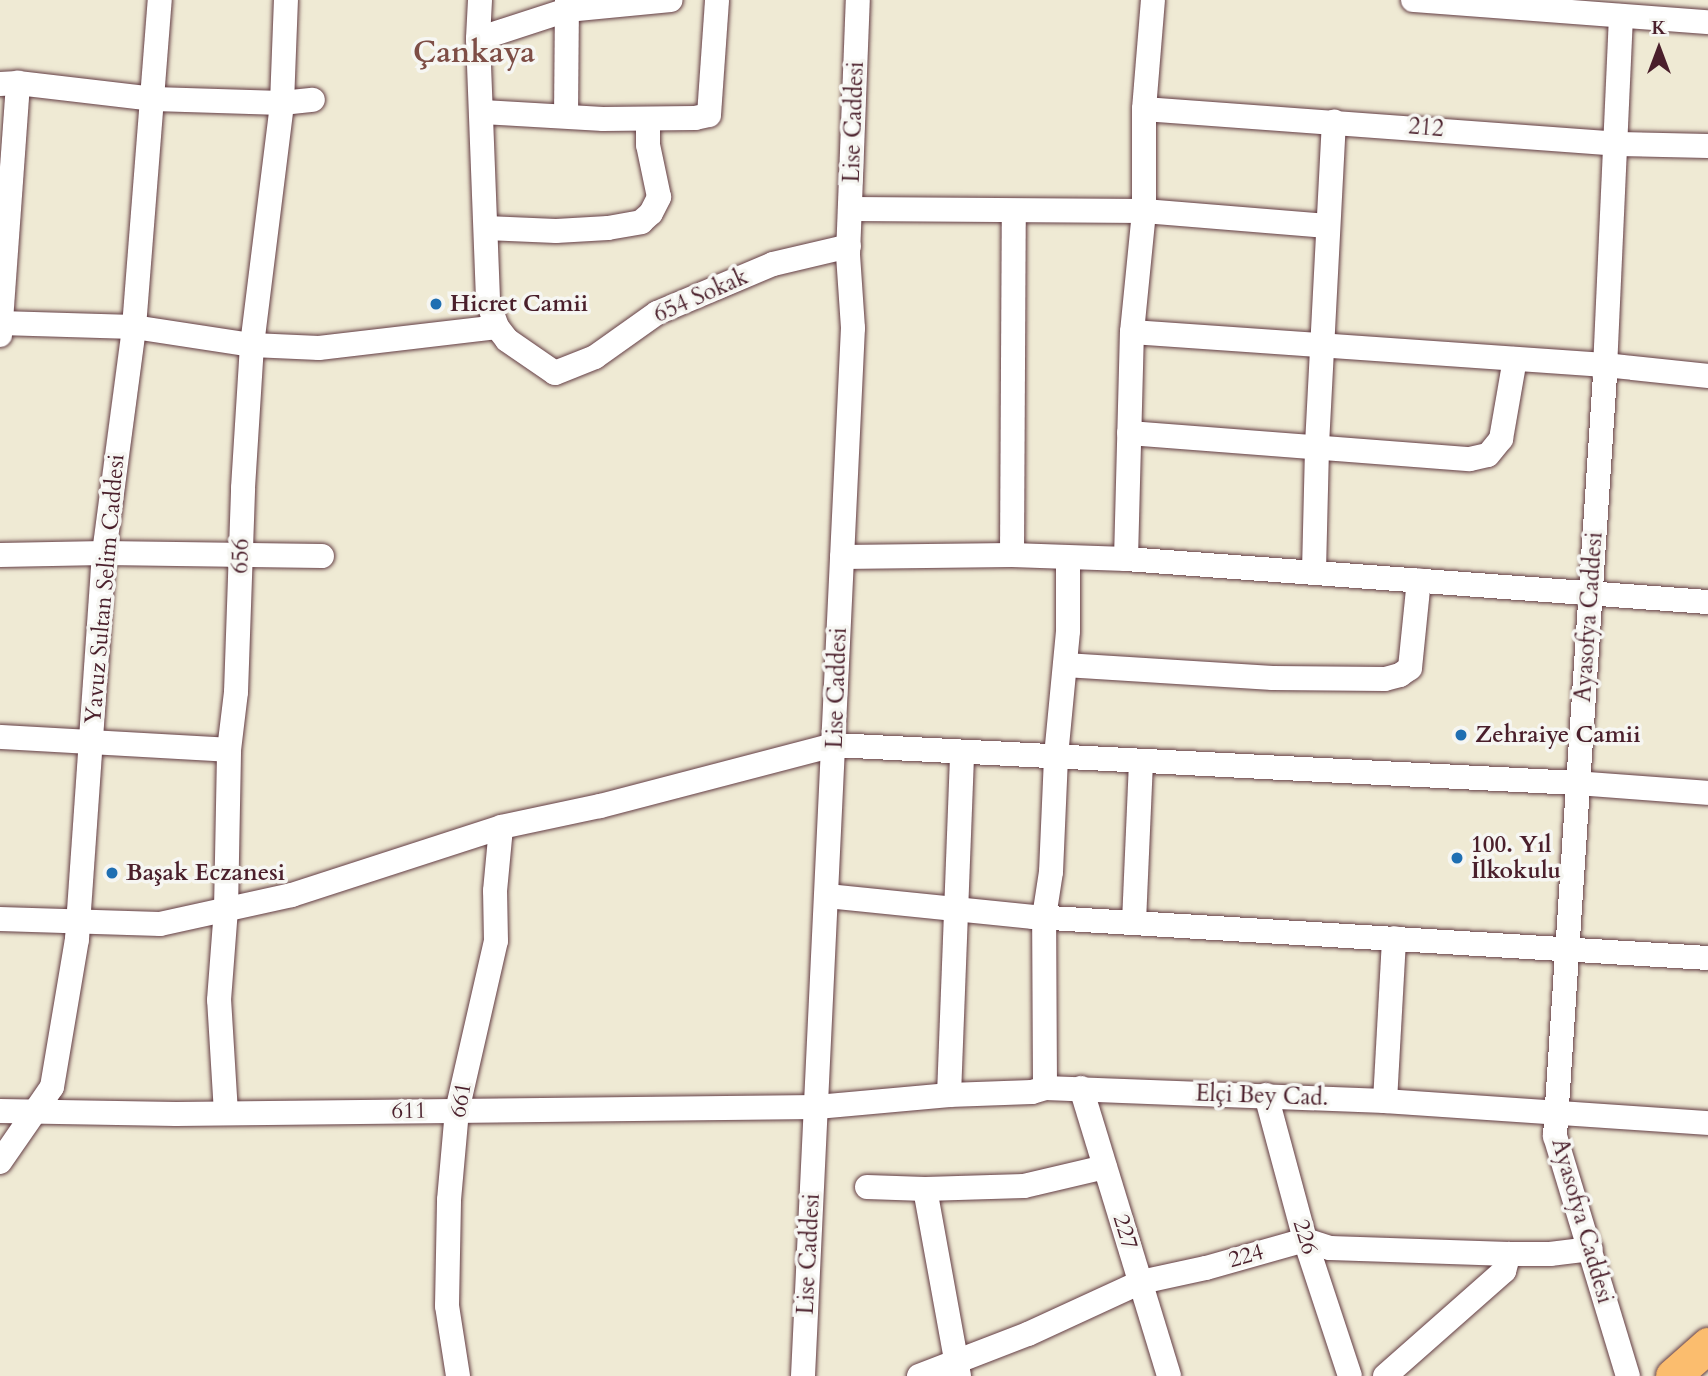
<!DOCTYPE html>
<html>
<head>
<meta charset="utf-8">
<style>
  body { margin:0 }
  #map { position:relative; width:1708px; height:1376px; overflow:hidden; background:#efead4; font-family:Cardo,serif }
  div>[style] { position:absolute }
  .roads { filter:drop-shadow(0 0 2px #633d44) drop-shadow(0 0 2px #633d44) }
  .minor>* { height:24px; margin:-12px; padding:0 12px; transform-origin:12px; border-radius:12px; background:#fff }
  .highway>* { height:35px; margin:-17.5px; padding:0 17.5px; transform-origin:17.5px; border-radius:17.5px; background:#fbbd6e }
  .dots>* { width:19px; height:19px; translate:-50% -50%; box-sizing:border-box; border:4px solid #f6f6f2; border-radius:50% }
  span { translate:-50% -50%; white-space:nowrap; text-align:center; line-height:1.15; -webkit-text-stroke:7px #f6f6f2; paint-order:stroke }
  .street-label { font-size:23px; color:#4a1f2b }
  .poi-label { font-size:23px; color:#4a1f2b; font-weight:700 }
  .left { translate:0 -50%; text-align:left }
  .district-label { font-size:30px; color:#7e4e46; font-weight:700 }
  .north { position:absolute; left:1624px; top:14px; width:70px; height:70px; -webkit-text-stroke:5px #f6f6f2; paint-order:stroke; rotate:0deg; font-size:19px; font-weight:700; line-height:28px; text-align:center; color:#4a1f2b }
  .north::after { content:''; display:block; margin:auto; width:24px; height:32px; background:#4a1f2b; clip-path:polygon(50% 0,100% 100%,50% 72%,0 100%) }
</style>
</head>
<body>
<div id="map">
  <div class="roads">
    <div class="minor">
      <i style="left:480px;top:0;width:39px;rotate:93deg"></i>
      <i style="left:478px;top:39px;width:263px;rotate:87.8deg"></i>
      <i style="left:488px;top:302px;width:27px;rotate:70deg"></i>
      <i style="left:497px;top:327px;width:16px;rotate:52deg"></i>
      <i style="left:507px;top:340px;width:58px;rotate:34.5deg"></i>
      <i style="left:555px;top:373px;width:43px;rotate:-21.8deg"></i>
      <i style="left:595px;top:357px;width:76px;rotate:-35.4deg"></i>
      <i style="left:657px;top:313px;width:126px;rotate:-22.9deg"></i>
      <i style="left:773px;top:264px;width:78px;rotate:-13.3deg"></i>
      <i style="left:1413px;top:0;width:296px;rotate:4.3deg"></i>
      <i style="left:1621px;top:16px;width:359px;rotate:92.6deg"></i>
      <i style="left:1605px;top:375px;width:763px;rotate:93.76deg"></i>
      <i style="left:1555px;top:1136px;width:251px;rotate:73.1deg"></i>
      <i style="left:478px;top:39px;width:94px;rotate:-18deg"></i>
      <i style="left:567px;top:10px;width:104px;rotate:-5.5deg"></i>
      <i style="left:0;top:84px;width:18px;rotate:-3deg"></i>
      <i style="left:18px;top:83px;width:137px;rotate:6.7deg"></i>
      <i style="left:154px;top:99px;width:128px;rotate:1.8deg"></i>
      <i style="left:282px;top:103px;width:31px;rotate:-6deg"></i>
      <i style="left:1144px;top:109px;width:474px;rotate:4.2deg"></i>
      <i style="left:1617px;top:144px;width:91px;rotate:1.3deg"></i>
      <i style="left:483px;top:112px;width:120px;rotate:3.3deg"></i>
      <i style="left:603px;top:119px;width:92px;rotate:-0.6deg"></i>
      <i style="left:695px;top:118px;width:14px;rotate:-12deg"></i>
      <i style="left:709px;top:115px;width:115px;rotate:-86deg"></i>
      <i style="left:566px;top:116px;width:116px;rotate:-89.5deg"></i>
      <i style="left:852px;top:209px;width:292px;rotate:0.4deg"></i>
      <i style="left:1144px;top:211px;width:184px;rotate:4.7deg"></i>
      <i style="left:486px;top:228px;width:70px;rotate:2.5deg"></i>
      <i style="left:556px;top:231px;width:52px;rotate:-3.3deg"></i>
      <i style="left:608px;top:228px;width:34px;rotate:-10deg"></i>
      <i style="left:641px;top:222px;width:13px;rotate:-42deg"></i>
      <i style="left:651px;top:213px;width:18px;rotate:-63deg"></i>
      <i style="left:659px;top:197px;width:53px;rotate:-101.9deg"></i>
      <i style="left:648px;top:145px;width:26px;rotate:-90deg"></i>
      <i style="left:0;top:323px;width:134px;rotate:1.7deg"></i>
      <i style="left:134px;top:327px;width:119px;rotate:8.7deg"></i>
      <i style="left:252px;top:345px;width:67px;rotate:2.6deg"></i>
      <i style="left:319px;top:348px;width:179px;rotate:-6.7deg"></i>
      <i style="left:1132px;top:332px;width:474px;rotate:4deg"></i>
      <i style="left:1605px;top:365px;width:104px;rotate:6.1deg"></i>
      <i style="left:0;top:335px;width:253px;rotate:-85.9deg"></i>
      <i style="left:1129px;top:433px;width:342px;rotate:4.4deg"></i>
      <i style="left:1470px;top:459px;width:18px;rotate:-13deg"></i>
      <i style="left:1488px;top:455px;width:21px;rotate:-51deg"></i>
      <i style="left:1501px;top:439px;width:81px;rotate:-80.1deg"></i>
      <i style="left:0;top:555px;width:104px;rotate:-1.1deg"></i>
      <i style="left:104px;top:553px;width:218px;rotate:0.8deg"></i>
      <i style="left:1012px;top:555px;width:343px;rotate:-89.7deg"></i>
      <i style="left:842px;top:557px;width:170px;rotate:-0.7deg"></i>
      <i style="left:1012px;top:555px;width:114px;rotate:2deg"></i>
      <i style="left:1126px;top:559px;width:584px;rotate:4.23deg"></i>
      <i style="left:1126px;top:559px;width:227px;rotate:-88.5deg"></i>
      <i style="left:1132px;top:332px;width:122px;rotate:-84.3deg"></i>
      <i style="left:1144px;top:211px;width:102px;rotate:-90deg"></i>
      <i style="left:1144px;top:109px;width:109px;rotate:-85.3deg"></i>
      <i style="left:1314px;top:571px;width:126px;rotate:-88.6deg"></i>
      <i style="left:1317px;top:445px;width:324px;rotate:-87deg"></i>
      <i style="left:1065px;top:665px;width:208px;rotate:3.6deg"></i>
      <i style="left:1273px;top:678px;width:112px;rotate:0.5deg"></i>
      <i style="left:1385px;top:679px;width:16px;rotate:-15deg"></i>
      <i style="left:1400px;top:675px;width:12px;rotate:-35deg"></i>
      <i style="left:1410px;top:668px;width:88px;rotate:-84.2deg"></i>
      <i style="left:0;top:737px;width:229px;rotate:3.2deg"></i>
      <i style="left:827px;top:896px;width:208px;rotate:5.8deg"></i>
      <i style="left:1034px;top:917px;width:675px;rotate:3.48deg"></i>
      <i style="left:0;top:919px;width:160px;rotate:1.8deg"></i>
      <i style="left:160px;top:924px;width:135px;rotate:-12.4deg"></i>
      <i style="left:292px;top:895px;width:220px;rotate:-18deg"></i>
      <i style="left:501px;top:827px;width:101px;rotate:-12deg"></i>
      <i style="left:600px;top:806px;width:242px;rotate:-14.6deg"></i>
      <i style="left:834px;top:745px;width:743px;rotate:2.93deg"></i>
      <i style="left:1576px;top:783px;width:132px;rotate:4.3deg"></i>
      <i style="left:1134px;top:922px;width:161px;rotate:-87.5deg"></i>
      <i style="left:1045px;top:1088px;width:171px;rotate:-90.3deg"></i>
      <i style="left:1044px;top:917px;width:46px;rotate:-81.2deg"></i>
      <i style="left:1051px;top:872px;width:116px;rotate:-87.5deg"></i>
      <i style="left:1056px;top:756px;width:126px;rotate:-84.5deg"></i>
      <i style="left:1068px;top:631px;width:73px;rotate:-90deg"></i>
      <i style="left:1081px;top:1088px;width:301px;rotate:73deg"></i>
      <i style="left:949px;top:1095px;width:343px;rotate:-87.8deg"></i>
      <i style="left:1266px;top:1095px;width:150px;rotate:74.9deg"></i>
      <i style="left:1305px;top:1240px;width:143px;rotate:71.7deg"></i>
      <i style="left:1385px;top:1101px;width:163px;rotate:-86.8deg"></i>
      <i style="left:0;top:1111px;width:176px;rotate:1deg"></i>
      <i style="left:176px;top:1114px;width:641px;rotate:-0.63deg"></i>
      <i style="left:817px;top:1107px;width:133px;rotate:-5.2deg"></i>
      <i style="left:949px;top:1095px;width:83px;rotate:-2.1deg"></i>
      <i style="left:1032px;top:1092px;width:14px;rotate:-17deg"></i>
      <i style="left:1045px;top:1088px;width:340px;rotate:2.2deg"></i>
      <i style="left:1385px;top:1101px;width:324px;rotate:3.9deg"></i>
      <i style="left:226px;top:1113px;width:113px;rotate:-93.5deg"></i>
      <i style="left:219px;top:1000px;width:90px;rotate:-85.6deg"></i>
      <i style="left:226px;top:910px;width:160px;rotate:-88.9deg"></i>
      <i style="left:229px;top:750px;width:58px;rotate:-83.1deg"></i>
      <i style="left:236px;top:692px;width:204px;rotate:-88deg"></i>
      <i style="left:243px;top:488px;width:143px;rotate:-86.4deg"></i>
      <i style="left:252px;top:345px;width:244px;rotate:-82.9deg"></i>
      <i style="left:282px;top:103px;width:103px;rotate:-87.8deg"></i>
      <i style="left:0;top:1162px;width:91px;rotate:-55.3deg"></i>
      <i style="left:52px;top:1087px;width:150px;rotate:-80.4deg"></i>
      <i style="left:77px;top:939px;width:387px;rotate:-86deg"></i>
      <i style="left:104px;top:553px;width:228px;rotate:-82.4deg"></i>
      <i style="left:134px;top:327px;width:328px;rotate:-85.5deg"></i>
      <i style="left:867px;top:1187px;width:58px;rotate:2deg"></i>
      <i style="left:925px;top:1189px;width:99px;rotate:-1.7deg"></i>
      <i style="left:1024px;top:1186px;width:83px;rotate:-13.2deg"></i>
      <i style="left:925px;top:1189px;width:190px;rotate:79.7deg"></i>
      <i style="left:458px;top:1376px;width:71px;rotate:-98.9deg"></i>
      <i style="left:447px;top:1306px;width:106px;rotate:-88.9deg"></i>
      <i style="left:449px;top:1200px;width:89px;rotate:-84.9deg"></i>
      <i style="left:457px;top:1111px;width:174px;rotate:-77.1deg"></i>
      <i style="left:496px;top:941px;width:50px;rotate:-91.1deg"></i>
      <i style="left:495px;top:891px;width:64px;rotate:-84.6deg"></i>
      <i style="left:803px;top:1376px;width:1049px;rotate:-87.27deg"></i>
      <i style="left:853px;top:328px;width:73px;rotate:-93.9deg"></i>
      <i style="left:848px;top:255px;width:255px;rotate:-87.8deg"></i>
      <i style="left:919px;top:1376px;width:117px;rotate:-21.1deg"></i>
      <i style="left:1028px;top:1334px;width:124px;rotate:-24.7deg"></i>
      <i style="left:1141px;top:1282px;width:66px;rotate:-12.2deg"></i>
      <i style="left:1206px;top:1268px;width:103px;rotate:-15.8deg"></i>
      <i style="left:1305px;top:1240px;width:26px;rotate:18deg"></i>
      <i style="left:1330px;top:1248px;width:179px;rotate:1.9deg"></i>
      <i style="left:1509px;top:1254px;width:41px"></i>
      <i style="left:1550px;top:1254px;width:41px;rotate:-7deg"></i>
      <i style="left:1385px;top:1376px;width:159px;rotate:-41.4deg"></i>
      <i style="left:1504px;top:1271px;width:18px;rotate:-74deg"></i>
    </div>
    <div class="highway">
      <i style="left:1673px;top:1376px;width:47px;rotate:-41.5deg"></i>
    </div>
  </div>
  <div class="dots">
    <i style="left:436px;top:304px;background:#1f6fb2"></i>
    <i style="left:1461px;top:735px;background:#1f6fb2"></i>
    <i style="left:1457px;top:858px;background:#1f6fb2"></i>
    <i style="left:112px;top:873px;background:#1f6fb2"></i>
  </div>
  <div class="street-label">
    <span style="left:854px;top:122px;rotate:-88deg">Lise Caddesi</span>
    <span style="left:1426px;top:128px;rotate:5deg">212</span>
    <span style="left:701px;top:296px;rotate:-24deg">654 Sokak</span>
    <span style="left:241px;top:556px;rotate:-88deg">656</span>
    <span style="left:105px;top:589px;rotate:-85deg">Yavuz Sultan Selim Caddesi</span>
    <span style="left:1589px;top:617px;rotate:-86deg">Ayasofya Caddesi</span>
    <span style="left:837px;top:688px;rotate:-88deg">Lise Caddesi</span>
    <span style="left:1262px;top:1096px;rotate:2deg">Elçi Bey Cad.</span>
    <span style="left:461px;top:1100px;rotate:-80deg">661</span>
    <span style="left:409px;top:1111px;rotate:-1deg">611</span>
    <span style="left:1582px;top:1221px;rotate:74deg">Ayasofya Caddesi</span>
    <span style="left:1125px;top:1232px;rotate:73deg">227</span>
    <span style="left:1305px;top:1237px;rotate:73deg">226</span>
    <span style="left:809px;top:1254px;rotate:-87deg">Lise Caddesi</span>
    <span style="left:1246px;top:1256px;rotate:-16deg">224</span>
  </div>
  <div class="poi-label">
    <span class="left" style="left:450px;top:304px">Hicret Camii</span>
    <span class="left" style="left:1475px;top:735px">Zehraiye Camii</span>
    <span class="left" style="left:1471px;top:858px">100. Yıl<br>İlkokulu</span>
    <span class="left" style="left:126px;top:873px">Başak Eczanesi</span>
  </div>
  <div class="district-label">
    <span style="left:474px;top:53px">Çankaya</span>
  </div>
  <div class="north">K</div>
</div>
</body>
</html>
